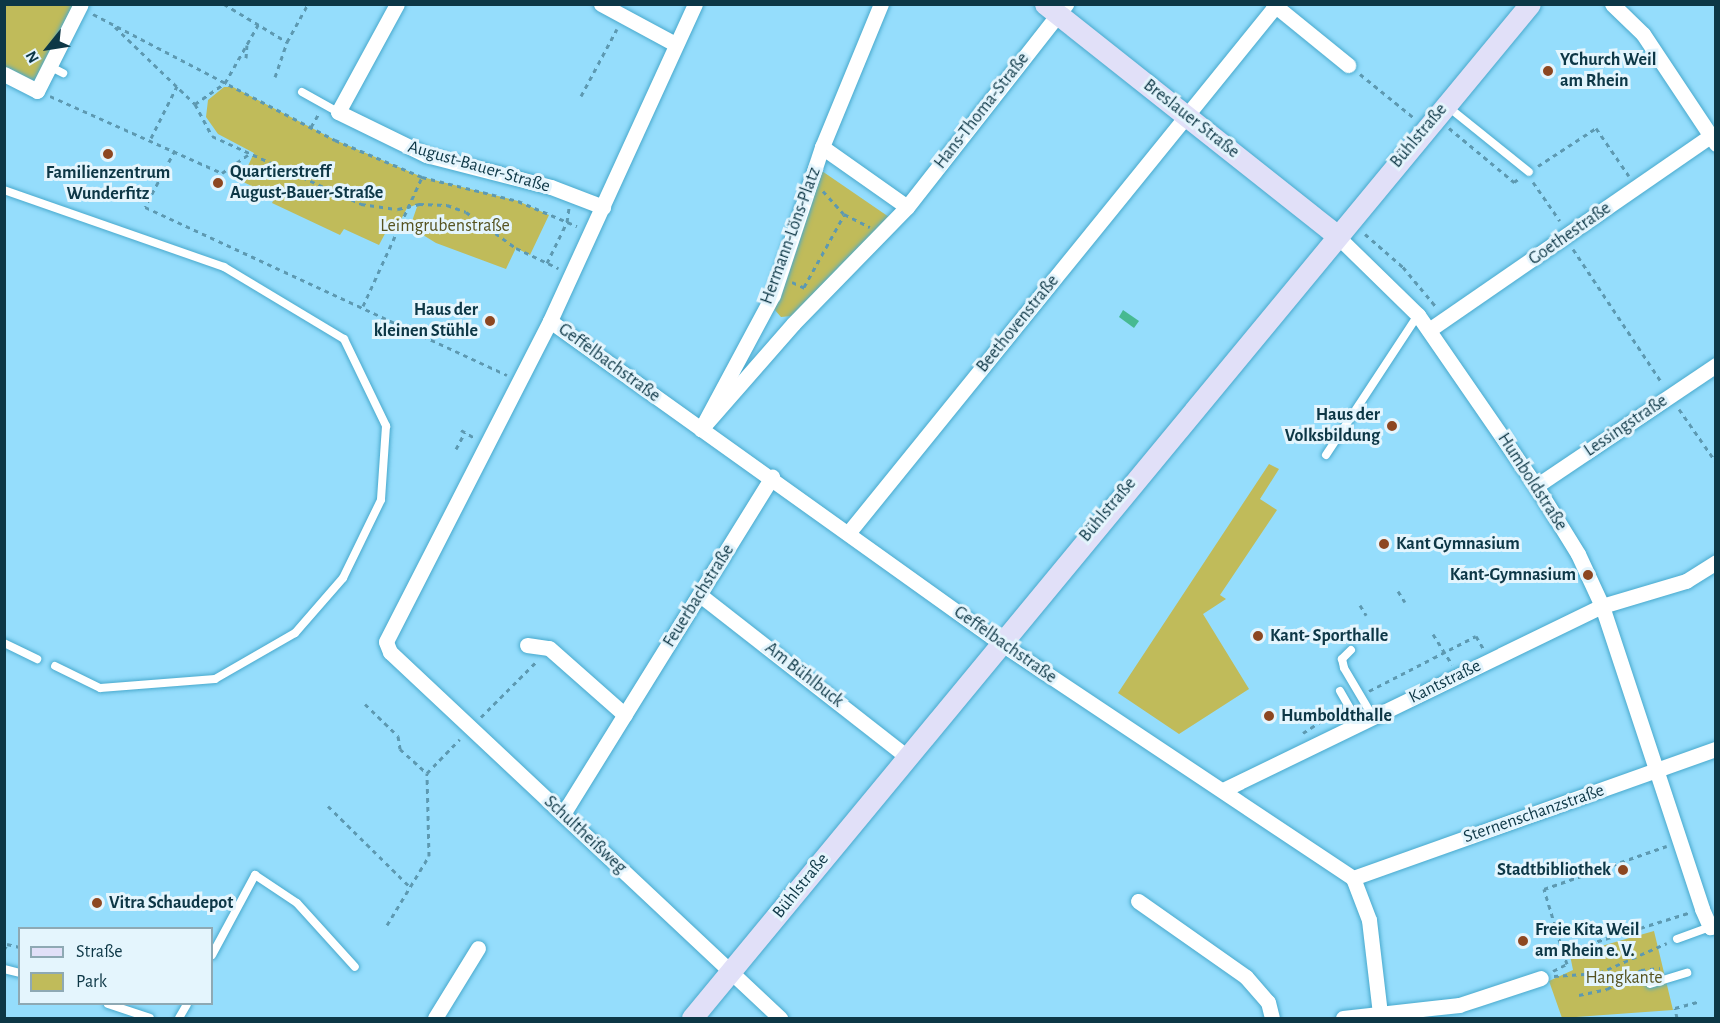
<!DOCTYPE html>
<html>
<head>
<meta charset="utf-8">
<style>
  body { margin:0 }
  #map { position:relative; width:1720px; height:1023px; overflow:hidden; background:#95ddfc; font-family:"Alegreya Sans",sans-serif }
  div>[style] { position:absolute }
  .green>* { inset:0; background:#c0bb5a }
  .water>* { inset:0; background:#47b991 }
  .path>* { height:3px; margin-top:-1.5px; transform-origin:0; background:repeating-linear-gradient(90deg,#5d99b1 0 4.5px,transparent 0 9px) }
  .roads { filter:drop-shadow(0 0 2px #48a9cd) drop-shadow(0 0 2px #48a9cd) }
  .lane>* { height:8px; margin:-4px; padding:0 4px; transform-origin:4px; border-radius:4px; background:#fff }
  .street>* { height:15px; margin:-7.5px; padding:0 7.5px; transform-origin:7.5px; border-radius:7.5px; background:#fff }
  .secondary>* { height:21px; margin:-10.5px; padding:0 10.5px; transform-origin:10.5px; border-radius:10.5px; background:#e1e0f8 }
  .dots>* { width:16px; height:16px; translate:-50% -50%; box-sizing:border-box; border:3px solid #e4f5fd; border-radius:50% }
  span { translate:-50% -50%; white-space:nowrap; text-align:center; line-height:1.15; -webkit-text-stroke:6px #e4f5fd; paint-order:stroke }
  .poi-label { font-size:18px; color:#0d3746; font-weight:700 }
  .left { translate:0 -50%; text-align:left }
  .right { translate:-100% -50%; text-align:right }
  .street-label { font-size:18px; color:#0d3746 }
  .park-label { font-size:18px; color:#565320 }
  .frame { position:absolute; inset:0; border:6px solid #0d3746; pointer-events:none }
  .legend { position:absolute; left:18px; top:927px; width:195px; height:78px; box-sizing:border-box; background:#e4f5fd; border:2px solid #8ea9b4; margin:0; padding:8px 10px; list-style:none; font-size:18px; color:#0d3746 }
  .legend li { display:flex; align-items:center; gap:12px; height:30px }
  .legend b { width:30px; border:2px solid #8ea9b4 }
  .north { position:absolute; left:18px; top:18px; width:60px; height:60px; -webkit-text-stroke:4px #e4f5fd; paint-order:stroke; rotate:240deg; font-size:16px; font-weight:700; line-height:24px; text-align:center; color:#0d3746 }
  .north::after { content:''; display:block; margin:auto; width:21px; height:27px; background:#0d3746; clip-path:polygon(50% 0,100% 100%,50% 72%,0 100%) }
</style>
</head>
<body>
<div id="map">
  <div class="green">
    <i style="clip-path:polygon(76px 4px,37px 91px,5px 74px,4px 5px)"></i>
    <i style="clip-path:polygon(224px 87px,233px 87px,335px 140px,422px 177px,518px 201px,549px 215px,530px 255px,516px 248px,506px 269px,436px 243px,410px 227px,418px 204px,407px 208px,395px 231px,388px 228px,379px 245px,344px 229px,340px 235px,272px 203px,275px 197px,241px 181px,254px 153px,218px 134px,206px 117px,208px 100px)"></i>
    <i style="clip-path:polygon(819px 169px,889px 217px,792px 316px,781px 317px,774px 309px)"></i>
    <i style="clip-path:polygon(1269px 464px,1279px 469px,1260px 499px,1277px 510px,1220px 595px,1226px 599px,1203px 614px,1249px 689px,1179px 734px,1118px 693px)"></i>
    <i style="clip-path:polygon(1654px 931px,1673px 1010px,1562px 1018px,1549px 981px,1573px 970px,1570px 955px)"></i>
  </div>
  <div class="water">
    <i style="clip-path:polygon(1123px 310px,1139px 321px,1134px 328px,1119px 317px)"></i>
  </div>
  <div class="path">
    <i style="left:224px;top:4px;width:74px;rotate:31.1deg"></i>
    <i style="left:93px;top:14px;width:273px;rotate:27.5deg"></i>
    <i style="left:335px;top:140px;width:95px;rotate:23deg"></i>
    <i style="left:422px;top:177px;width:99px;rotate:14deg"></i>
    <i style="left:518px;top:201px;width:64px;rotate:23deg"></i>
    <i style="left:115px;top:27px;width:111px;rotate:43.9deg"></i>
    <i style="left:195px;top:104px;width:36px;rotate:62deg"></i>
    <i style="left:212px;top:136px;width:164px;rotate:24.5deg"></i>
    <i style="left:361px;top:204px;width:37px;rotate:8deg"></i>
    <i style="left:398px;top:209px;width:22px;rotate:-13deg"></i>
    <i style="left:419px;top:204px;width:28px;rotate:2deg"></i>
    <i style="left:447px;top:205px;width:20px;rotate:20deg"></i>
    <i style="left:466px;top:212px;width:62px;rotate:35.8deg"></i>
    <i style="left:516px;top:248px;width:47px;rotate:25.5deg"></i>
    <i style="left:246px;top:58px;width:13px;rotate:-86deg"></i>
    <i style="left:1360px;top:74px;width:68px;rotate:39.1deg"></i>
    <i style="left:275px;top:77px;width:37px;rotate:-71deg"></i>
    <i style="left:287px;top:42px;width:43px;rotate:-61.1deg"></i>
    <i style="left:50px;top:96px;width:188px;rotate:24.1deg"></i>
    <i style="left:222px;top:173px;width:32px;rotate:-35deg"></i>
    <i style="left:581px;top:96px;width:76px;rotate:-61.8deg"></i>
    <i style="left:195px;top:104px;width:37px;rotate:-35deg"></i>
    <i style="left:225px;top:83px;width:67px;rotate:-60.4deg"></i>
    <i style="left:311px;top:127px;width:16px;rotate:-60deg"></i>
    <i style="left:1449px;top:128px;width:85px;rotate:39.7deg"></i>
    <i style="left:1514px;top:182px;width:7px;rotate:-34deg"></i>
    <i style="left:151px;top:138px;width:58px;rotate:-63.4deg"></i>
    <i style="left:175px;top:150px;width:64px;rotate:117.8deg"></i>
    <i style="left:145px;top:207px;width:399px;rotate:24.9deg"></i>
    <i style="left:1538px;top:166px;width:69px;rotate:-33.2deg"></i>
    <i style="left:1596px;top:128px;width:58px;rotate:55.5deg"></i>
    <i style="left:1533px;top:182px;width:47px;rotate:55.3deg"></i>
    <i style="left:823px;top:191px;width:31px;rotate:48deg"></i>
    <i style="left:844px;top:214px;width:29px;rotate:27deg"></i>
    <i style="left:1365px;top:234px;width:50px;rotate:41deg"></i>
    <i style="left:1403px;top:267px;width:53px;rotate:50.3deg"></i>
    <i style="left:1573px;top:249px;width:161px;rotate:56.4deg"></i>
    <i style="left:547px;top:263px;width:46px;rotate:-64deg"></i>
    <i style="left:567px;top:222px;width:14px;rotate:-82deg"></i>
    <i style="left:792px;top:282px;width:14px;rotate:25deg"></i>
    <i style="left:804px;top:287px;width:82px;rotate:-60.9deg"></i>
    <i style="left:363px;top:306px;width:142px;rotate:-65.4deg"></i>
    <i style="left:1679px;top:409px;width:65px;rotate:55.1deg"></i>
    <i style="left:461px;top:430px;width:16px;rotate:30deg"></i>
    <i style="left:456px;top:449px;width:19px;rotate:-62deg"></i>
    <i style="left:1398px;top:591px;width:13px;rotate:58deg"></i>
    <i style="left:1360px;top:605px;width:12px;rotate:59deg"></i>
    <i style="left:1433px;top:634px;width:36px;rotate:58deg"></i>
    <i style="left:1369px;top:691px;width:120px;rotate:-27.2deg"></i>
    <i style="left:1476px;top:636px;width:14px;rotate:60deg"></i>
    <i style="left:365px;top:704px;width:46px;rotate:44.1deg"></i>
    <i style="left:398px;top:736px;width:13px;rotate:81deg"></i>
    <i style="left:400px;top:749px;width:36px;rotate:42deg"></i>
    <i style="left:481px;top:717px;width:79px;rotate:-45deg"></i>
    <i style="left:1303px;top:733px;width:42px;rotate:-33.3deg"></i>
    <i style="left:328px;top:806px;width:115px;rotate:44.6deg"></i>
    <i style="left:387px;top:925px;width:81px;rotate:-58.7deg"></i>
    <i style="left:429px;top:856px;width:83px;rotate:-91.4deg"></i>
    <i style="left:427px;top:773px;width:47px;rotate:-45.9deg"></i>
    <i style="left:4px;top:950px;width:7px;rotate:-63deg"></i>
    <i style="left:7px;top:944px;width:13px;rotate:13deg"></i>
    <i style="left:1563px;top:952px;width:66px;rotate:-106.8deg"></i>
    <i style="left:1544px;top:889px;width:130px;rotate:-19.3deg"></i>
    <i style="left:1553px;top:971px;width:16px;rotate:-27deg"></i>
    <i style="left:1567px;top:964px;width:13px;rotate:-108deg"></i>
    <i style="left:1563px;top:952px;width:131px;rotate:-17.3deg"></i>
    <i style="left:1554px;top:976px;width:45px;rotate:-3.8deg"></i>
    <i style="left:1599px;top:973px;width:74px;rotate:-23.8deg"></i>
    <i style="left:1579px;top:995px;width:29px;rotate:-12deg"></i>
    <i style="left:1607px;top:989px;width:39px;rotate:-29deg"></i>
    <i style="left:1641px;top:970px;width:19px;rotate:-6deg"></i>
    <i style="left:1677px;top:1018px;width:10px;rotate:-101deg"></i>
    <i style="left:1675px;top:1008px;width:23px;rotate:-15deg"></i>
  </div>
  <div class="roads">
    <div class="lane">
      <i style="left:49px;top:66px;width:16px;rotate:27deg"></i>
      <i style="left:302px;top:92px;width:41px;rotate:29.1deg"></i>
      <i style="left:1447px;top:106px;width:105px;rotate:38.8deg"></i>
      <i style="left:4px;top:190px;width:233px;rotate:19.3deg"></i>
      <i style="left:224px;top:267px;width:140px;rotate:31deg"></i>
      <i style="left:344px;top:339px;width:97px;rotate:64.2deg"></i>
      <i style="left:386px;top:426px;width:74px;rotate:93.9deg"></i>
      <i style="left:381px;top:500px;width:87px;rotate:116deg"></i>
      <i style="left:343px;top:578px;width:73px;rotate:131.1deg"></i>
      <i style="left:295px;top:633px;width:92px;rotate:150.1deg"></i>
      <i style="left:215px;top:679px;width:115px;rotate:175.5deg"></i>
      <i style="left:100px;top:688px;width:50px;rotate:-153.9deg"></i>
      <i style="left:1326px;top:455px;width:168px;rotate:-56.7deg"></i>
      <i style="left:4px;top:643px;width:37px;rotate:26deg"></i>
      <i style="left:1351px;top:650px;width:13px;rotate:135deg"></i>
      <i style="left:1342px;top:659px;width:9px;rotate:77deg"></i>
      <i style="left:1344px;top:668px;width:57px;rotate:59.4deg"></i>
      <i style="left:1340px;top:691px;width:38px;rotate:60deg"></i>
      <i style="left:1677px;top:939px;width:35px;rotate:-20deg"></i>
      <i style="left:212px;top:955px;width:91px;rotate:-61.7deg"></i>
      <i style="left:255px;top:875px;width:50px;rotate:33.7deg"></i>
      <i style="left:297px;top:903px;width:86px;rotate:47.8deg"></i>
      <i style="left:4px;top:969px;width:16px;rotate:14deg"></i>
      <i style="left:1650px;top:984px;width:39px;rotate:-17deg"></i>
      <i style="left:108px;top:1004px;width:44px;rotate:18.4deg"></i>
      <i style="left:179px;top:1018px;width:16px;rotate:-60deg"></i>
    </div>
    <div class="street">
      <i style="left:397px;top:4px;width:123px;rotate:118.6deg"></i>
      <i style="left:338px;top:112px;width:98px;rotate:26deg"></i>
      <i style="left:426px;top:155px;width:129px;rotate:14.4deg"></i>
      <i style="left:551px;top:187px;width:56px;rotate:21deg"></i>
      <i style="left:601px;top:4px;width:84px;rotate:28.4deg"></i>
      <i style="left:695px;top:4px;width:349px;rotate:114.6deg"></i>
      <i style="left:550px;top:321px;width:360px;rotate:117.1deg"></i>
      <i style="left:386px;top:642px;width:11px;rotate:68deg"></i>
      <i style="left:390px;top:652px;width:535px;rotate:43.18deg"></i>
      <i style="left:1273px;top:4px;width:97px;rotate:39.1deg"></i>
      <i style="left:1612px;top:4px;width:43px;rotate:44.1deg"></i>
      <i style="left:1643px;top:34px;width:132px;rotate:56.4deg"></i>
      <i style="left:4px;top:74px;width:37px;rotate:27deg"></i>
      <i style="left:37px;top:91px;width:97px;rotate:-63.2deg"></i>
      <i style="left:822px;top:147px;width:104px;rotate:35.2deg"></i>
      <i style="left:907px;top:207px;width:163px;rotate:134.3deg"></i>
      <i style="left:793px;top:324px;width:140px;rotate:131.2deg"></i>
      <i style="left:701px;top:429px;width:152px;rotate:-61.8deg"></i>
      <i style="left:773px;top:295px;width:156px;rotate:-71.7deg"></i>
      <i style="left:822px;top:147px;width:155px;rotate:-67.6deg"></i>
      <i style="left:907px;top:207px;width:258px;rotate:-51.9deg"></i>
      <i style="left:1336px;top:235px;width:115px;rotate:44.3deg"></i>
      <i style="left:1418px;top:315px;width:208px;rotate:55.4deg"></i>
      <i style="left:1536px;top:486px;width:80px;rotate:58.3deg"></i>
      <i style="left:1578px;top:554px;width:57px;rotate:65.2deg"></i>
      <i style="left:1602px;top:606px;width:319px;rotate:71.7deg"></i>
      <i style="left:1702px;top:909px;width:20px;rotate:66deg"></i>
      <i style="left:1710px;top:927px;width:6px;rotate:-18deg"></i>
      <i style="left:550px;top:321px;width:552px;rotate:35.56deg"></i>
      <i style="left:999px;top:642px;width:425px;rotate:33.7deg"></i>
      <i style="left:1353px;top:878px;width:45px;rotate:69.1deg"></i>
      <i style="left:1369px;top:920px;width:95px;rotate:83.3deg"></i>
      <i style="left:1429px;top:330px;width:341px;rotate:-34.6deg"></i>
      <i style="left:1536px;top:486px;width:217px;rotate:-33.9deg"></i>
      <i style="left:849px;top:532px;width:680px;rotate:-50.97deg"></i>
      <i style="left:700px;top:595px;width:263px;rotate:38deg"></i>
      <i style="left:527px;top:645px;width:22px;rotate:8deg"></i>
      <i style="left:549px;top:648px;width:101px;rotate:41.4deg"></i>
      <i style="left:1223px;top:790px;width:421px;rotate:-25.9deg"></i>
      <i style="left:1602px;top:606px;width:88px;rotate:-16.6deg"></i>
      <i style="left:1686px;top:581px;width:36px;rotate:-32deg"></i>
      <i style="left:563px;top:814px;width:397px;rotate:-58.2deg"></i>
      <i style="left:1353px;top:878px;width:385px;rotate:-19.6deg"></i>
      <i style="left:1138px;top:901px;width:132px;rotate:35.1deg"></i>
      <i style="left:1246px;top:977px;width:33px;rotate:49deg"></i>
      <i style="left:1268px;top:1002px;width:16px;rotate:76deg"></i>
      <i style="left:435px;top:1018px;width:82px;rotate:-58.4deg"></i>
      <i style="left:1343px;top:1018px;width:117px;rotate:-6.4deg"></i>
      <i style="left:1459px;top:1005px;width:86px;rotate:-18.2deg"></i>
    </div>
    <div class="secondary">
      <i style="left:1045px;top:4px;width:372px;rotate:38.4deg"></i>
      <i style="left:692px;top:1018px;width:1315px;rotate:-50.43deg"></i>
    </div>
  </div>
  <div class="dots">
    <i style="left:1548px;top:71px;background:#8d4721"></i>
    <i style="left:108px;top:154px;background:#8d4721"></i>
    <i style="left:218px;top:183px;background:#8d4721"></i>
    <i style="left:490px;top:321px;background:#8d4721"></i>
    <i style="left:1392px;top:426px;background:#8d4721"></i>
    <i style="left:1384px;top:544px;background:#8d4721"></i>
    <i style="left:1588px;top:575px;background:#8d4721"></i>
    <i style="left:1258px;top:636px;background:#8d4721"></i>
    <i style="left:1269px;top:716px;background:#8d4721"></i>
    <i style="left:1623px;top:870px;background:#8d4721"></i>
    <i style="left:97px;top:903px;background:#8d4721"></i>
    <i style="left:1523px;top:941px;background:#8d4721"></i>
  </div>
  <div class="poi-label">
    <span class="left" style="left:1560px;top:71px">YChurch Weil<br>am Rhein</span>
    <span class="left" style="left:230px;top:183px">Quartierstreff<br>August-Bauer-Straße</span>
    <span style="left:108px;top:184px">Familienzentrum<br>Wunderfitz</span>
    <span class="right" style="left:478px;top:321px">Haus der<br>kleinen Stühle</span>
    <span class="right" style="left:1380px;top:426px">Haus der<br>Volksbildung</span>
    <span class="left" style="left:1396px;top:544px">Kant Gymnasium</span>
    <span class="right" style="left:1576px;top:575px">Kant-Gymnasium</span>
    <span class="left" style="left:1270px;top:636px">Kant- Sporthalle</span>
    <span class="left" style="left:1281px;top:716px">Humboldthalle</span>
    <span class="right" style="left:1611px;top:870px">Stadtbibliothek</span>
    <span class="left" style="left:109px;top:903px">Vitra Schaudepot</span>
    <span class="left" style="left:1535px;top:941px">Freie Kita Weil<br>am Rhein e. V.</span>
  </div>
  <div class="street-label">
    <span style="left:982px;top:111px;rotate:-52deg">Hans-Thoma-Straße</span>
    <span style="left:1191px;top:119px;rotate:38deg">Breslauer Straße</span>
    <span style="left:1419px;top:136px;rotate:-50deg">Bühlstraße</span>
    <span style="left:479px;top:167px;rotate:16deg">August-Bauer-Straße</span>
    <span style="left:1570px;top:234px;rotate:-35deg">Goethestraße</span>
    <span style="left:791px;top:236px;rotate:-70deg">Hermann-Löns-Platz</span>
    <span style="left:1018px;top:324px;rotate:-51deg">Beethovenstraße</span>
    <span style="left:609px;top:363px;rotate:36deg">Geffelbachstraße</span>
    <span style="left:1626px;top:426px;rotate:-34deg">Lessingstraße</span>
    <span style="left:1532px;top:482px;rotate:57deg">Humboldstraße</span>
    <span style="left:1108px;top:510px;rotate:-50deg">Bühlstraße</span>
    <span style="left:699px;top:596px;rotate:-58deg">Feuerbachstraße</span>
    <span style="left:1005px;top:645px;rotate:35deg">Geffelbachstraße</span>
    <span style="left:804px;top:675px;rotate:38deg">Am Bühlbuck</span>
    <span style="left:1445px;top:682px;rotate:-26deg">Kantstraße</span>
    <span style="left:1534px;top:814px;rotate:-19deg">Sternenschanzstraße</span>
    <span style="left:585px;top:835px;rotate:43deg">Schultheißweg</span>
    <span style="left:801px;top:886px;rotate:-51deg">Bühlstraße</span>
  </div>
  <div class="park-label">
    <span style="left:445px;top:226px">Leimgrubenstraße</span>
    <span style="left:1624px;top:978px">Hangkante</span>
  </div>
  <div class="frame"></div>
  <ul class="legend">
  <li><b style="height:8px;background:#e1e0f8"></b>Straße</li>
  <li><b style="height:16px;background:#c0bb5a"></b>Park</li>
  </ul>
  <div class="north">N</div>
</div>
</body>
</html>
